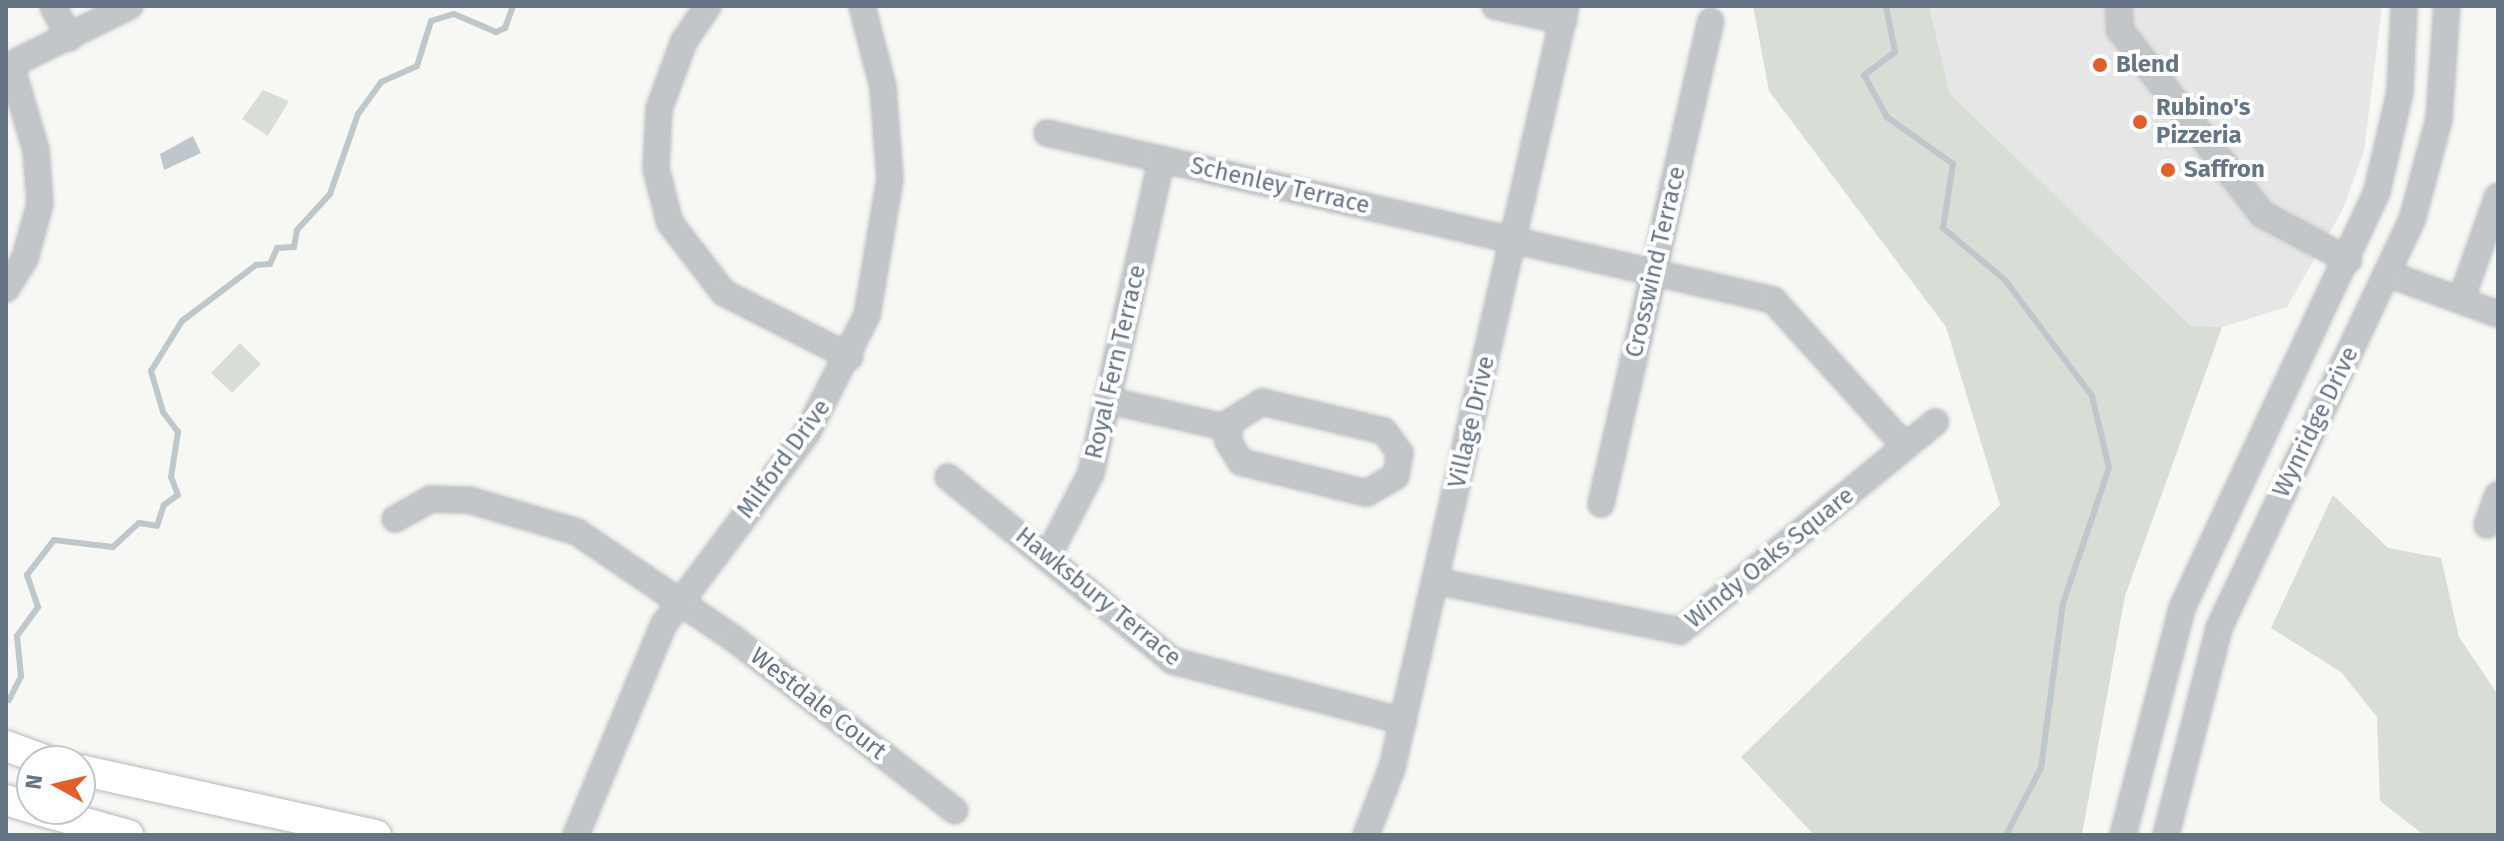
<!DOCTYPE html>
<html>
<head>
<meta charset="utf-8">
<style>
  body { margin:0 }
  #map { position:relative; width:2504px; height:841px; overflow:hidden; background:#f7f7f4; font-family:"Fira Sans",sans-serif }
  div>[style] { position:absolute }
  .built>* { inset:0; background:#e5e6e5 }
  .green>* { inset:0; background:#d8ded5 }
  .water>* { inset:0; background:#bdc7cc }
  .stream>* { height:6px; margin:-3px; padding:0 3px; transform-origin:3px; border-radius:3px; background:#bdc7cc }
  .roads { filter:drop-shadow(0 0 2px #b5b9bd) drop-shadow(0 0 2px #b5b9bd) }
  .minor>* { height:24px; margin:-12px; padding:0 12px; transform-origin:12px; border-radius:12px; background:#c2c6c9 }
  .major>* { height:30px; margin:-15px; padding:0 15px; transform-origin:15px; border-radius:15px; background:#fff }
  .dots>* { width:22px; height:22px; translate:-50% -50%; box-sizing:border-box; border:4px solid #fff; border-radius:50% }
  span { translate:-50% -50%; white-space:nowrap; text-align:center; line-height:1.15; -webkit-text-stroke:8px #fff; paint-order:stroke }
  .poi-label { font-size:24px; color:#667585; font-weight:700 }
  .left { translate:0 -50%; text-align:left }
  .street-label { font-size:24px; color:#667585 }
  .frame { position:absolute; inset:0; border:8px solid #667585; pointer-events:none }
  .north { position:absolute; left:16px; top:745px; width:80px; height:80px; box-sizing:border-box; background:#fff; border:2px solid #c2c8ce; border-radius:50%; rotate:278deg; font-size:22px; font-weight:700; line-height:32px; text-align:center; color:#667585 }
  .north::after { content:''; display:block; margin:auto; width:28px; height:36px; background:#e15f2a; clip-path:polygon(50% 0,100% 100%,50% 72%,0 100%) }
</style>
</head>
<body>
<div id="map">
  <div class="built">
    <i style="clip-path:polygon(1929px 6px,2382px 6px,2364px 151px,2342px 211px,2287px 307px,2222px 327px,2191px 326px,1950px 94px)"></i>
  </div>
  <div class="green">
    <i style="clip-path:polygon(1753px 6px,1929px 6px,1950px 94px,2191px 326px,2222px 327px,2125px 596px,2082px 835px,1814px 835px,1741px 757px,2000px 505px,1946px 327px,1769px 91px)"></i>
    <i style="clip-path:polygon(263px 90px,289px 101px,268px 136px,242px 119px)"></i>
    <i style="clip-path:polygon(240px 343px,261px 364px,232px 393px,211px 373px)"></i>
    <i style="clip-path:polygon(2333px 495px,2388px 548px,2441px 558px,2459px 637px,2498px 695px,2498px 835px,2424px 835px,2380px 801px,2377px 717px,2341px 672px,2271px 628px)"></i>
  </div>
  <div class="water">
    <i style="clip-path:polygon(193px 136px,201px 153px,164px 170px,160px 154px)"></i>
  </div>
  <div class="stream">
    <i style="left:1886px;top:6px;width:47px;rotate:78.9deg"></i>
    <i style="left:1895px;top:52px;width:39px;rotate:143deg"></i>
    <i style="left:1864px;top:75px;width:48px;rotate:61.3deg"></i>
    <i style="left:1887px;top:117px;width:81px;rotate:35.5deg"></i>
    <i style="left:1953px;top:164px;width:65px;rotate:98.9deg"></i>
    <i style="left:1943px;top:228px;width:81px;rotate:40deg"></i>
    <i style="left:2005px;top:280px;width:145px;rotate:53.1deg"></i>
    <i style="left:2092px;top:396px;width:74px;rotate:76.7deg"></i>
    <i style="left:2109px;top:468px;width:143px;rotate:108.8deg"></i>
    <i style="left:2063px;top:603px;width:166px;rotate:97.6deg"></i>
    <i style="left:2041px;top:768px;width:76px;rotate:117.6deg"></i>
    <i style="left:9px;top:700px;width:27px;rotate:-63deg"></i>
    <i style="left:21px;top:676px;width:40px;rotate:-95.7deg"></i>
    <i style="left:17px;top:636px;width:36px;rotate:-54deg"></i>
    <i style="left:38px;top:607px;width:34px;rotate:-109deg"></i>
    <i style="left:27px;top:575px;width:44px;rotate:-52.4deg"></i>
    <i style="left:54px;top:540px;width:59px;rotate:6.8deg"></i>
    <i style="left:113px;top:547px;width:35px;rotate:-43deg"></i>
    <i style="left:139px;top:523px;width:18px;rotate:9deg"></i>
    <i style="left:157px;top:526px;width:22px;rotate:-72deg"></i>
    <i style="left:164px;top:505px;width:17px;rotate:-36deg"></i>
    <i style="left:178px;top:495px;width:19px;rotate:-111deg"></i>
    <i style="left:171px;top:477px;width:46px;rotate:-81.2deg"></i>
    <i style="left:178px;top:432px;width:25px;rotate:-127deg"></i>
    <i style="left:163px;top:412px;width:43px;rotate:-106.3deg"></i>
    <i style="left:151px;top:371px;width:59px;rotate:-58.2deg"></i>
    <i style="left:182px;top:321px;width:93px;rotate:-37.1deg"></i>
    <i style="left:256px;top:265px;width:14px;rotate:-4deg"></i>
    <i style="left:270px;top:264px;width:17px;rotate:-66deg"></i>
    <i style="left:277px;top:248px;width:17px;rotate:-3deg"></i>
    <i style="left:294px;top:247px;width:17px;rotate:-80deg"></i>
    <i style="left:297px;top:230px;width:49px;rotate:-47.5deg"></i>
    <i style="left:330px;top:194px;width:85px;rotate:-70.7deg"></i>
    <i style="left:358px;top:114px;width:39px;rotate:-54deg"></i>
    <i style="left:381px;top:82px;width:39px;rotate:-24deg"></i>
    <i style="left:417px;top:66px;width:47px;rotate:-72.7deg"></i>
    <i style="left:431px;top:21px;width:24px;rotate:-17deg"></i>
    <i style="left:454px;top:14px;width:46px;rotate:23.2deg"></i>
    <i style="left:496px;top:32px;width:10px;rotate:-24deg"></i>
    <i style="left:505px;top:28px;width:23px;rotate:-70deg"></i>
  </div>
  <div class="roads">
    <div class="minor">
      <i style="left:53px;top:6px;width:36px;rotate:63deg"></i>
      <i style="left:708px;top:6px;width:42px;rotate:124.4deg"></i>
      <i style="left:684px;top:41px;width:72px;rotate:110.2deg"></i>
      <i style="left:659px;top:109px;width:60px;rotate:92.9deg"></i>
      <i style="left:656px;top:169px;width:56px;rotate:75.5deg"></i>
      <i style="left:670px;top:223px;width:88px;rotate:52.4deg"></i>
      <i style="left:724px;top:293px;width:141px;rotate:26.9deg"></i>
      <i style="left:1495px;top:6px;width:70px;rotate:12.4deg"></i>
      <i style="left:2119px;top:6px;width:24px;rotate:88deg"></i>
      <i style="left:2120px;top:30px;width:232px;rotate:52.3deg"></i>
      <i style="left:2262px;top:214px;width:98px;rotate:28.1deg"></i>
      <i style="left:6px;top:67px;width:138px;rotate:-26.2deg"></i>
      <i style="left:1047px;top:133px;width:745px;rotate:12.95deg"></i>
      <i style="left:1773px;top:300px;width:197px;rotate:47.9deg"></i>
      <i style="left:2388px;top:274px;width:117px;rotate:20deg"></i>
      <i style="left:6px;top:289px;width:36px;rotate:-58deg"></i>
      <i style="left:25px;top:258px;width:56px;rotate:-74.5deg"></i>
      <i style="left:40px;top:204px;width:54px;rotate:-94.2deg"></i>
      <i style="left:36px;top:150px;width:88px;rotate:-106.6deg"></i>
      <i style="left:2461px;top:300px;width:110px;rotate:-70.4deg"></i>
      <i style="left:1107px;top:400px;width:124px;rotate:13deg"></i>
      <i style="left:1262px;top:402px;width:125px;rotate:13.4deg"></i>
      <i style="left:1384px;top:431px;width:27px;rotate:54deg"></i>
      <i style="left:1400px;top:453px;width:23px;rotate:100deg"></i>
      <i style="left:1396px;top:476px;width:34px;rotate:150deg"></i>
      <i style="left:1366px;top:493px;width:129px;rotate:-166.1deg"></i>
      <i style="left:1241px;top:462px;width:25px;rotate:-122deg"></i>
      <i style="left:1228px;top:441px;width:19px;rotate:-84deg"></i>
      <i style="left:1230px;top:422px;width:38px;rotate:-32deg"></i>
      <i style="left:948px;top:477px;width:291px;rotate:39.3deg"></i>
      <i style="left:1173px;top:661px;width:238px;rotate:14.6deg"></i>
      <i style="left:1601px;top:504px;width:495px;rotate:-77.2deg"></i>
      <i style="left:395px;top:519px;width:41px;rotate:-29.1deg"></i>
      <i style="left:431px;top:499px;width:38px;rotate:2deg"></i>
      <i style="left:469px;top:500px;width:113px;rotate:16.5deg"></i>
      <i style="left:577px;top:532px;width:189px;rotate:34.2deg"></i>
      <i style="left:733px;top:638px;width:281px;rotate:37.9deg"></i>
      <i style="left:2487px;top:525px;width:32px;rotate:-70deg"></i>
      <i style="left:1048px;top:556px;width:93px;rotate:-62.6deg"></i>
      <i style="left:1091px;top:473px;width:322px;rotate:-77.3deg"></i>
      <i style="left:1435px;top:581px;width:250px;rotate:11.5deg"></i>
      <i style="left:1680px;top:631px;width:330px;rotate:-39.3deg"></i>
      <i style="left:576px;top:835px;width:229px;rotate:-67.4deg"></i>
      <i style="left:664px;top:624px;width:239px;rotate:-53.2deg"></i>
      <i style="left:807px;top:433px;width:132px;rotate:-63deg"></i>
      <i style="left:867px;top:315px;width:138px;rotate:-80.4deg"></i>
      <i style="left:890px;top:179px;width:92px;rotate:-94.4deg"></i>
      <i style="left:883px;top:87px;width:84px;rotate:-104.5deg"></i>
      <i style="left:1366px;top:835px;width:72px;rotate:-68.8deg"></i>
      <i style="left:1392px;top:768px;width:782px;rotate:-77.14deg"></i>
      <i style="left:2123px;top:835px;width:235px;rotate:-75.4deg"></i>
      <i style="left:2182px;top:608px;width:460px;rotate:-64.9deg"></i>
      <i style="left:2377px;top:191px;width:102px;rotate:-76.9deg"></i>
      <i style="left:2400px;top:92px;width:86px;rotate:-87.3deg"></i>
      <i style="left:2166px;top:835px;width:214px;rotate:-75.6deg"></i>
      <i style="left:2219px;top:628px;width:451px;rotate:-64.7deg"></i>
      <i style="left:2412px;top:220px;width:105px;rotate:-75deg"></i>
      <i style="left:2439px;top:119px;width:113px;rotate:-86deg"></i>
    </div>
    <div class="major">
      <i style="left:6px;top:746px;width:44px;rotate:20.1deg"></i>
      <i style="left:80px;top:770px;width:303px;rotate:12.4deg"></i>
      <i style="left:6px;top:800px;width:27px;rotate:17deg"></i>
      <i style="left:35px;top:809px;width:97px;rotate:15.6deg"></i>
    </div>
  </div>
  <div class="dots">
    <i style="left:2100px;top:65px;background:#e15f2a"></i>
    <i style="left:2140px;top:122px;background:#e15f2a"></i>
    <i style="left:2168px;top:170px;background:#e15f2a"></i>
  </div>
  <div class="poi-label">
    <span class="left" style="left:2116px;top:65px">Blend</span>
    <span class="left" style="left:2156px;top:122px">Rubino's<br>Pizzeria</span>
    <span class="left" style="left:2184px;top:170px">Saffron</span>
  </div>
  <div class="street-label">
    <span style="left:1280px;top:186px;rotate:13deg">Schenley Terrace</span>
    <span style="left:1656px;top:262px;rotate:-77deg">Crosswind Terrace</span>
    <span style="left:1116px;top:362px;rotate:-77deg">Royal Fern Terrace</span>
    <span style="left:1472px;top:422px;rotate:-77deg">Village Drive</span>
    <span style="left:2316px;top:422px;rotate:-64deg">Wynridge Drive</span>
    <span style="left:784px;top:459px;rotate:-54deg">Milford Drive</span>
    <span style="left:1770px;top:558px;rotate:-39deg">Windy Oaks Square</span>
    <span style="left:1098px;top:597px;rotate:39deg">Hawksbury Terrace</span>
    <span style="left:818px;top:704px;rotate:38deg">Westdale Court</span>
  </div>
  <div class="frame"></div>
  <div class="north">N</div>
</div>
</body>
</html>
